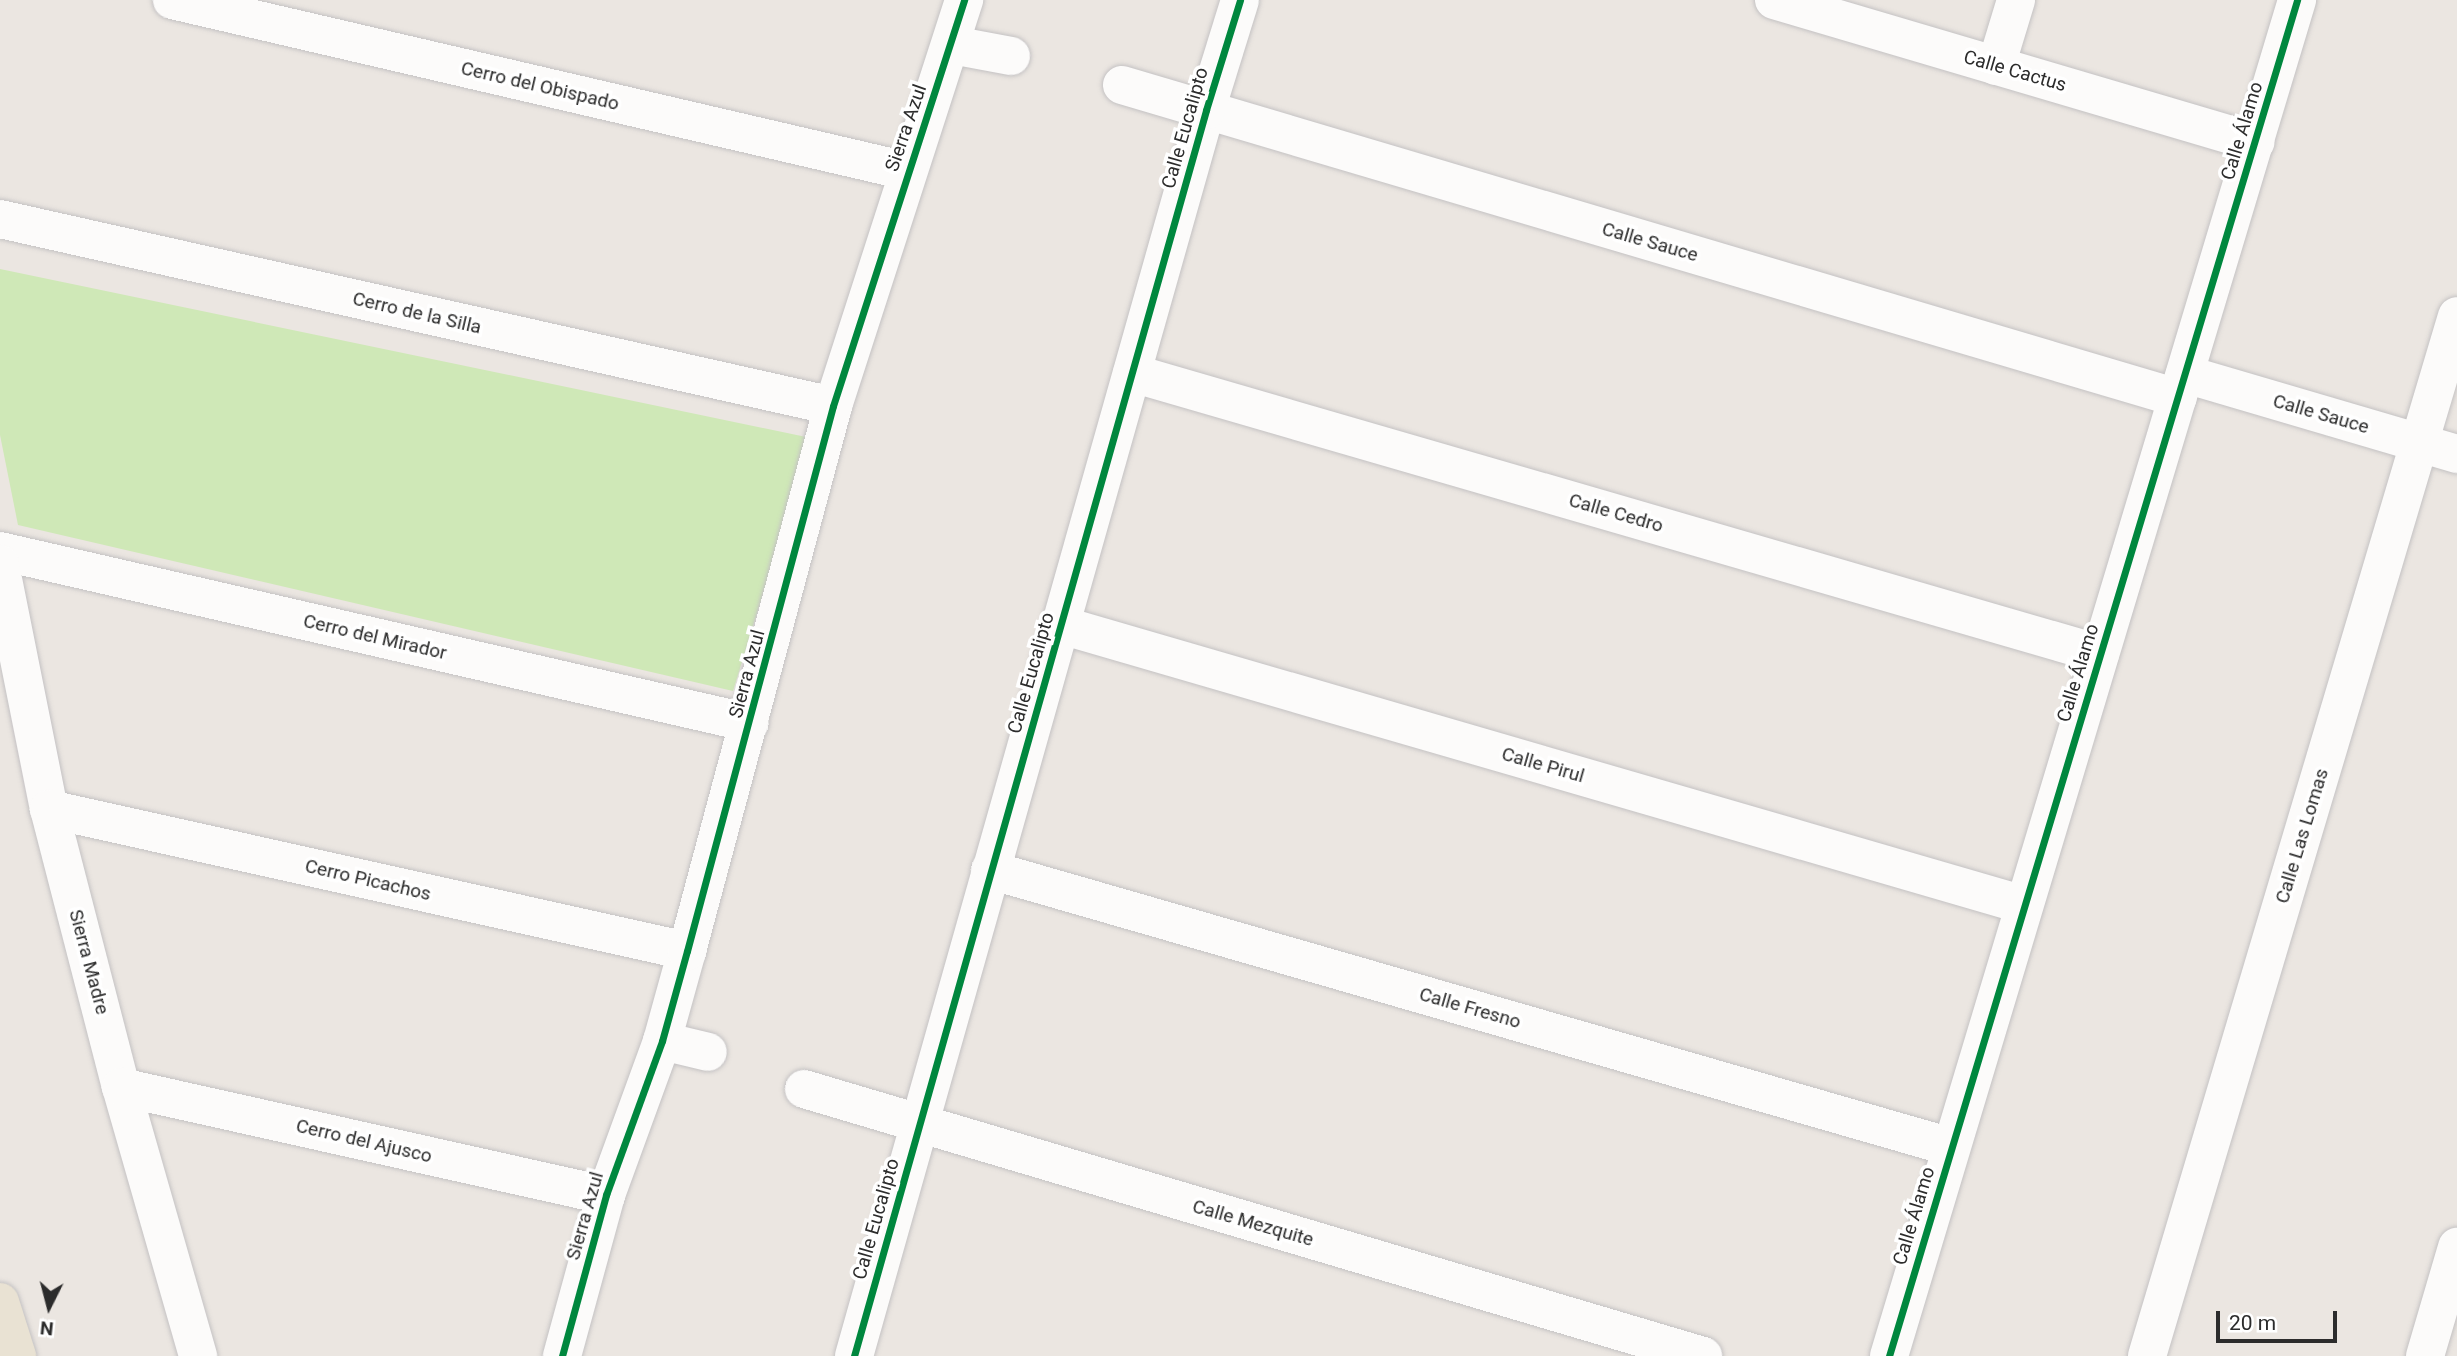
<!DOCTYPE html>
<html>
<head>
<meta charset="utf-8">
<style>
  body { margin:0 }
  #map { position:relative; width:2457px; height:1356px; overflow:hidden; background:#ebe6e1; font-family:Roboto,sans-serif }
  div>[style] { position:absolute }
  .green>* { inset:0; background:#cfe8b7 }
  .roads { filter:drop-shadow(0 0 2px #c4c2c3) drop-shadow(0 0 2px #c4c2c3) }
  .minor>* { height:38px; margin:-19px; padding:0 19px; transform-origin:19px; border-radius:19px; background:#fcfbfa }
  .primary>* { height:38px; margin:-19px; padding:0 19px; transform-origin:19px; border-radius:19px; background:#e9e2d3 }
  .cycleway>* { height:7px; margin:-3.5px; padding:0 3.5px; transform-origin:3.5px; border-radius:3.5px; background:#00873e }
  span { translate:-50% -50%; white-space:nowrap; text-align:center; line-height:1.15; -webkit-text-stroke:7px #fff; paint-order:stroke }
  .street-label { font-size:19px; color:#2c2c2c }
  .north { position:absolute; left:14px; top:1272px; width:70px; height:70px; -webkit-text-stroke:5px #fff; paint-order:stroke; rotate:186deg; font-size:19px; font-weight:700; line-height:28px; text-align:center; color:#2c2c2c }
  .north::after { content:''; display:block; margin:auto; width:24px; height:32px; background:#2c2c2c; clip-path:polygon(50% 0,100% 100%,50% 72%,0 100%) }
  .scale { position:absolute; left:2216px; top:1311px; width:121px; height:32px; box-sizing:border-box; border:4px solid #2c2c2c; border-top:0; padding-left:9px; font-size:21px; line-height:24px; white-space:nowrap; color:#2c2c2c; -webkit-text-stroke:5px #fff; paint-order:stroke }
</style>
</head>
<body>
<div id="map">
  <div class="green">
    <i style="clip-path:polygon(0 269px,811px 438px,733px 691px,18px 525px,0 435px)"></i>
  </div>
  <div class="roads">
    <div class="minor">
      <i style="left:172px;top:0;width:755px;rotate:13.1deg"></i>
      <i style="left:1774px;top:0;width:502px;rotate:16.45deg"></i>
      <i style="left:952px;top:45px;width:60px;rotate:10.6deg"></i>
      <i style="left:1996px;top:66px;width:69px;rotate:-73.1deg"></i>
      <i style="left:1122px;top:85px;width:1101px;rotate:16.51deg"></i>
      <i style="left:0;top:219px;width:854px;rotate:12.65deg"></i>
      <i style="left:1132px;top:373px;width:1008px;rotate:16.19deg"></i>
      <i style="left:2185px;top:374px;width:284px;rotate:16.4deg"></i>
      <i style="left:0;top:551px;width:769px;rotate:12.92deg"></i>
      <i style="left:0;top:564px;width:250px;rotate:78.7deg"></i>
      <i style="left:49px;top:809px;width:287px;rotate:75.5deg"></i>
      <i style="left:121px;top:1087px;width:280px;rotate:74deg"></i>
      <i style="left:1061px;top:625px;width:1003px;rotate:16.21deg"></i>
      <i style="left:49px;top:809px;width:654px;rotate:12.55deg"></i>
      <i style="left:990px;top:870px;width:1000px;rotate:16.08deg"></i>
      <i style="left:662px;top:1041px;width:47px;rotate:13.4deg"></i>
      <i style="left:121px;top:1087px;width:497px;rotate:12.6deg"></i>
      <i style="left:804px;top:1089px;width:938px;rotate:16.54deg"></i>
      <i style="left:562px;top:1356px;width:167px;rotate:-74.7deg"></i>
      <i style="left:606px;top:1195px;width:164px;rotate:-70deg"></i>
      <i style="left:662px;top:1041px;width:93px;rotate:-74.5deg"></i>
      <i style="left:687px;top:951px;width:564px;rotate:-75deg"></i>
      <i style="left:833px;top:406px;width:427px;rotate:-72.1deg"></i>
      <i style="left:854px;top:1356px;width:1295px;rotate:-74.22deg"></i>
      <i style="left:1206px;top:110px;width:115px;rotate:-72.8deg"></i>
      <i style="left:1889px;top:1356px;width:1416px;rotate:-73.25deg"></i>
      <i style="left:2147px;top:1356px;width:1085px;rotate:-73.4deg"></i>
      <i style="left:2425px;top:1356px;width:114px;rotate:-73.6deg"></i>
    </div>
    <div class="primary">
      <i style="left:0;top:1302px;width:57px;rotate:72.5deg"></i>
    </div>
  </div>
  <div class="cycleway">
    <i style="left:562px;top:1356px;width:167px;rotate:-74.7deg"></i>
    <i style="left:606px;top:1195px;width:164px;rotate:-70deg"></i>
    <i style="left:662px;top:1041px;width:93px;rotate:-74.5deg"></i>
    <i style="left:687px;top:951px;width:564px;rotate:-75deg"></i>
    <i style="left:833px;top:406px;width:427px;rotate:-72.1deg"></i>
    <i style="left:854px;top:1356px;width:1295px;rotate:-74.22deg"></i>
    <i style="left:1206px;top:110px;width:115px;rotate:-72.8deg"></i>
    <i style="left:1889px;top:1356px;width:1416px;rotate:-73.25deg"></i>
  </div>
  <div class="street-label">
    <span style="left:2015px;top:71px;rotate:16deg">Calle Cactus</span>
    <span style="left:540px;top:86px;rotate:13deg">Cerro del Obispado</span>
    <span style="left:906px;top:128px;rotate:-71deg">Sierra Azul</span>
    <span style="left:1185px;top:128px;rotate:-74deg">Calle Eucalipto</span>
    <span style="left:2242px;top:131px;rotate:-73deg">Calle Álamo</span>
    <span style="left:1650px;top:242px;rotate:16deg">Calle Sauce</span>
    <span style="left:417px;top:313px;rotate:13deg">Cerro de la Silla</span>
    <span style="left:2321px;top:414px;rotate:16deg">Calle Sauce</span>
    <span style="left:1616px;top:513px;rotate:16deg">Calle Cedro</span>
    <span style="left:375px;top:637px;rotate:13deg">Cerro del Mirador</span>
    <span style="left:1031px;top:673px;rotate:-74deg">Calle Eucalipto</span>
    <span style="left:2078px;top:673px;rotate:-73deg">Calle Álamo</span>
    <span style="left:747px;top:674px;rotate:-75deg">Sierra Azul</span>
    <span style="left:1543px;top:765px;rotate:16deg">Calle Pirul</span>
    <span style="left:2302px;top:836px;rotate:-73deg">Calle Las Lomas</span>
    <span style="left:368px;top:880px;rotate:13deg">Cerro Picachos</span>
    <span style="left:89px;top:962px;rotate:75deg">Sierra Madre</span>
    <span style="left:1470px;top:1008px;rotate:16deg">Calle Fresno</span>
    <span style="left:364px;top:1141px;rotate:13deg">Cerro del Ajusco</span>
    <span style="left:585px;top:1216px;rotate:-74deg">Sierra Azul</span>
    <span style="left:1914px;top:1216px;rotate:-73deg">Calle Álamo</span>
    <span style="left:876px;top:1219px;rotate:-74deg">Calle Eucalipto</span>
    <span style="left:1253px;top:1223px;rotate:16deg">Calle Mezquite</span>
  </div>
  <div class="north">N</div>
  <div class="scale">20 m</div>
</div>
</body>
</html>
